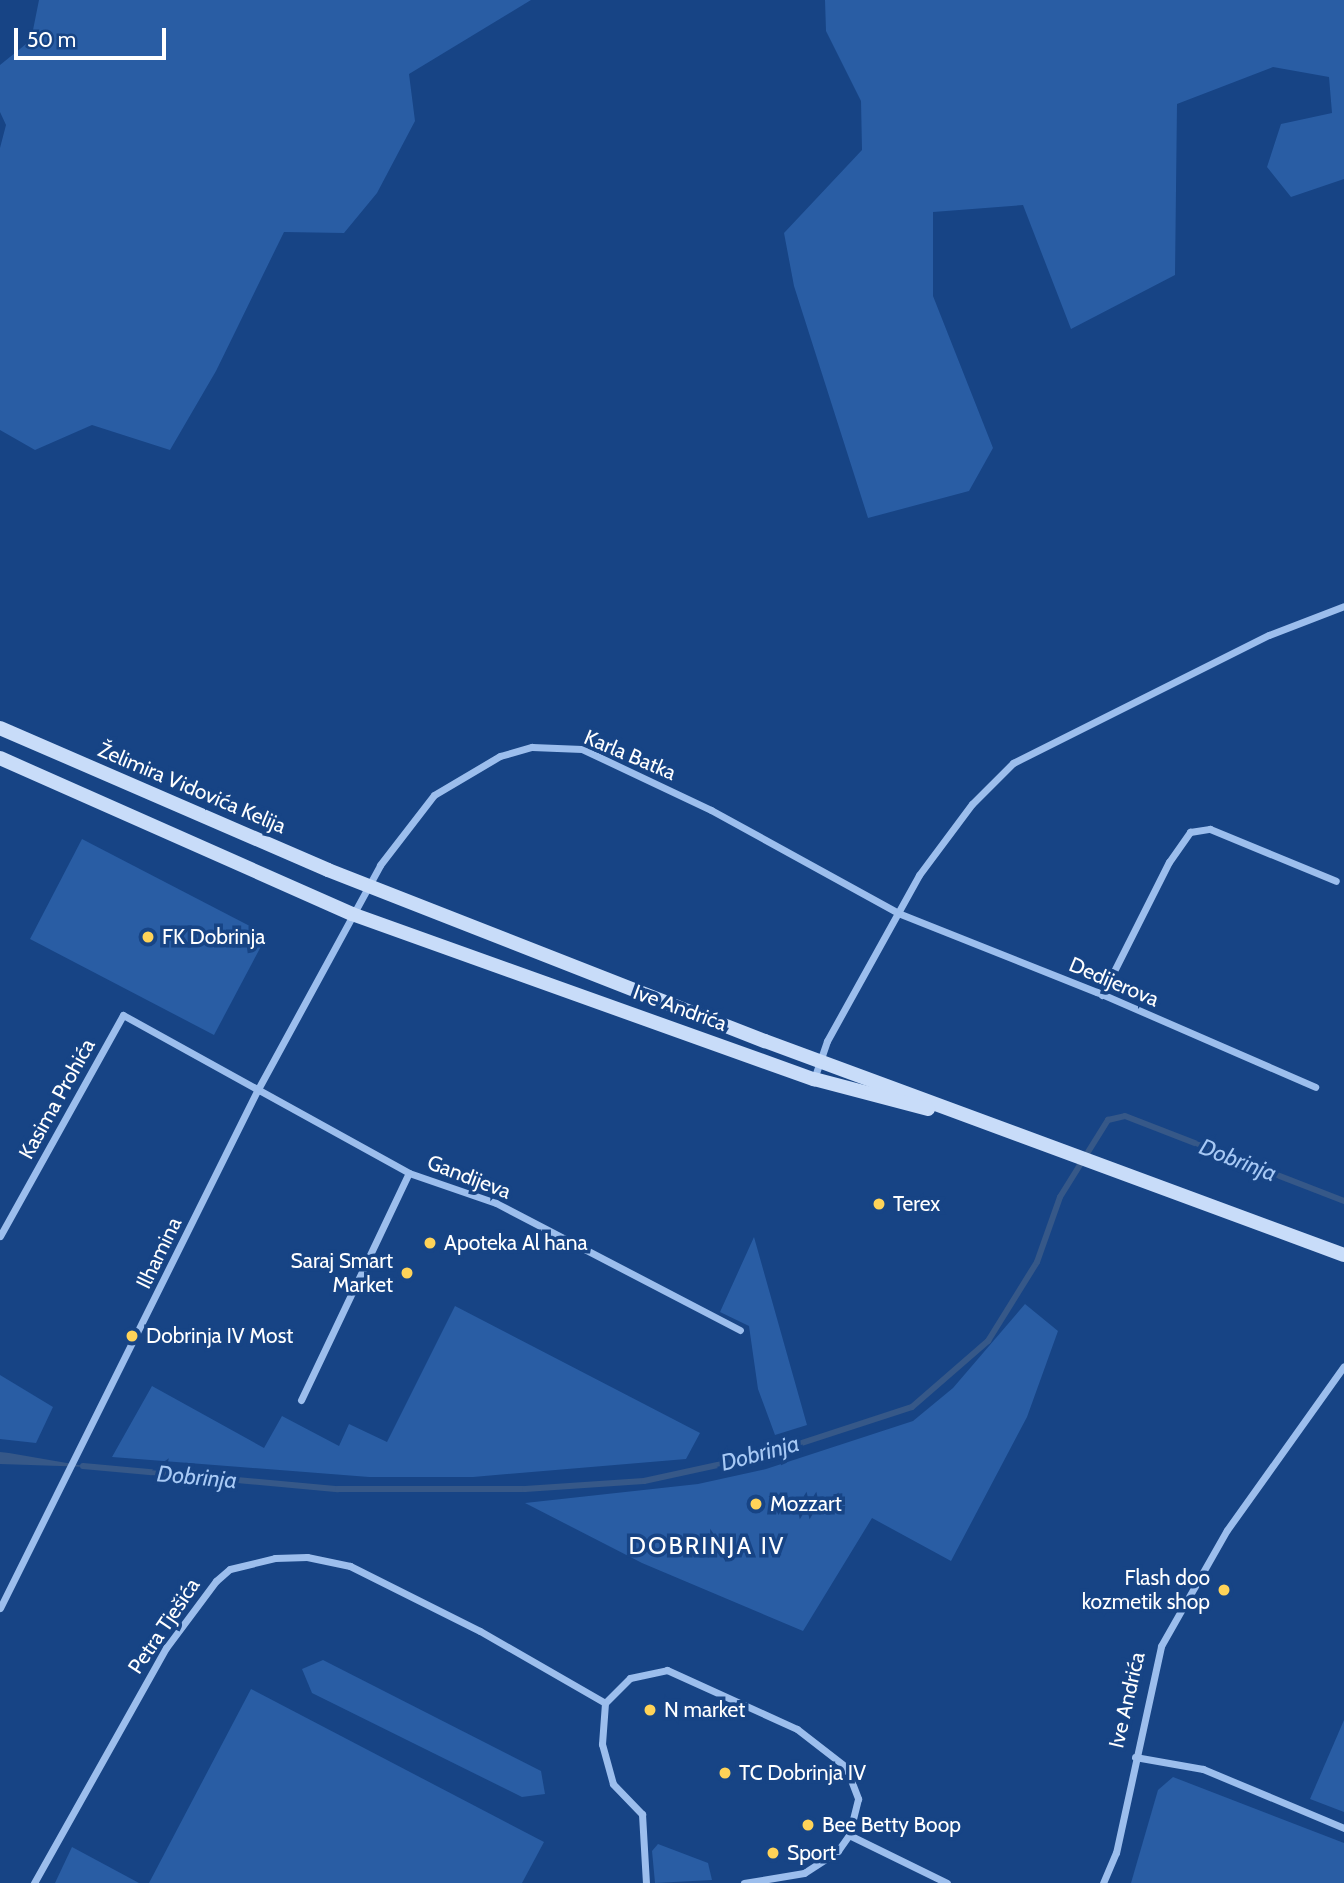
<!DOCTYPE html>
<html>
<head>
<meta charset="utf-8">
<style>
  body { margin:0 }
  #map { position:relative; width:1344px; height:1883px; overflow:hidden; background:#174485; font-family:Cabin,sans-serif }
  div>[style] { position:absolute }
  .green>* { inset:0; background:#295da4 }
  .water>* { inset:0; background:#365888 }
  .stream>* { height:6px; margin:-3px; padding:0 3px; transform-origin:3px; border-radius:3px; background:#365888 }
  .minor>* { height:7px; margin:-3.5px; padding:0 3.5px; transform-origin:3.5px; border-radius:3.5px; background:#9cbeed }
  .secondary>* { height:14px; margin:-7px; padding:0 7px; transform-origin:7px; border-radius:7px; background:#c8dcf9 }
  .dots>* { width:19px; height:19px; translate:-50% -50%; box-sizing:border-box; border:4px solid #174485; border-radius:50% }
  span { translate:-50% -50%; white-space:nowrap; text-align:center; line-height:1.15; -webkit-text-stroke:7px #174485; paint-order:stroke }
  .street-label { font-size:21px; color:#fff }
  .poi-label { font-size:21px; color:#fff }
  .left { translate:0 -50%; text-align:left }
  .right { translate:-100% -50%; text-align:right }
  .water-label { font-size:23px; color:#a7c9f5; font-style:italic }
  .quarter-label { font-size:24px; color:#fff; letter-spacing:2px }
  .scale { position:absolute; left:14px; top:28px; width:152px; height:32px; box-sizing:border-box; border:4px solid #fff; border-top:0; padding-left:9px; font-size:21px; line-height:24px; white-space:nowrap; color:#fff; -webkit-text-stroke:5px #174485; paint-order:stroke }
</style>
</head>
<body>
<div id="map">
  <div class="green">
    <i style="clip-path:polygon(39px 0,531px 0,409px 74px,415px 121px,377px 193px,344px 233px,284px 232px,216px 371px,170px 450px,92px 425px,35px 450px,0 430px,0 148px,6px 125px,0 112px,0 65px,31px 40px)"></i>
    <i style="clip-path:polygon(825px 0,1344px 0,1344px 179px,1291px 197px,1267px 167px,1281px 124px,1332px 113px,1329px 77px,1273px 67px,1177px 104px,1175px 275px,1071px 329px,1023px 205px,933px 212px,933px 296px,993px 448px,969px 491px,868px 518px,794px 286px,784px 233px,862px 150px,861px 101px,826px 31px)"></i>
    <i style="clip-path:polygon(82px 839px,267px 935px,214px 1035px,30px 939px)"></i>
    <i style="clip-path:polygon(754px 1237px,807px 1425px,775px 1435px,758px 1389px,749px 1326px,720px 1312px)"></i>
    <i style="clip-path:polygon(1025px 1304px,1058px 1331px,1027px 1417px,951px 1561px,872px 1518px,803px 1631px,642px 1563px,525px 1503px,698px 1484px,766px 1469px,913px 1421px,953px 1388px)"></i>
    <i style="clip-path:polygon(455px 1306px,700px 1433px,686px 1459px,473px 1477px,369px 1477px,112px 1457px,152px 1386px,264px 1448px,282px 1416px,339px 1446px,349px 1424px,387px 1442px)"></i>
    <i style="clip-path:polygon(0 1375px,53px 1407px,36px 1443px,0 1439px)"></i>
    <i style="clip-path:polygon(323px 1660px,541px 1771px,545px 1794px,522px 1797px,312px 1693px,302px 1669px)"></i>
    <i style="clip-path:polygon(251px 1689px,544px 1842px,522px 1883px,149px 1883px)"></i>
    <i style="clip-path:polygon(1344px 1720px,1344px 1812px,1310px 1799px)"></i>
    <i style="clip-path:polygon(1173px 1777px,1344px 1843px,1344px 1883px,1131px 1883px,1158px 1790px)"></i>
    <i style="clip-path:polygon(658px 1844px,708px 1863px,712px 1880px,655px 1883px,652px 1851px)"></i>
    <i style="clip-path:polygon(72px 1847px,139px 1883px,55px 1883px)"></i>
  </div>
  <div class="water">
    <i style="clip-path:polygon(0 1452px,9px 1453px,90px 1467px,0 1464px)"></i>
  </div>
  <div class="stream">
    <i style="left:83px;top:1466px;width:256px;rotate:5.2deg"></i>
    <i style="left:338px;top:1489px;width:187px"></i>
    <i style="left:525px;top:1489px;width:119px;rotate:-3.8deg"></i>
    <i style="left:644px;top:1481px;width:127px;rotate:-12.3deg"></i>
    <i style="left:768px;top:1454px;width:151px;rotate:-18.1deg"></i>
    <i style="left:912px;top:1407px;width:101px;rotate:-41deg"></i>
    <i style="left:988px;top:1341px;width:93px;rotate:-58.2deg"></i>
    <i style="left:1037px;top:1262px;width:69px;rotate:-70.5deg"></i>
    <i style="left:1060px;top:1197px;width:91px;rotate:-58.1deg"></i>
    <i style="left:1108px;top:1120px;width:17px;rotate:-13deg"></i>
    <i style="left:1125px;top:1116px;width:235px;rotate:21.2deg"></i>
  </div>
  <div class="minor">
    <i style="left:1102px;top:995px;width:149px;rotate:-63.3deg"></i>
    <i style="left:1169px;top:862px;width:37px;rotate:-55deg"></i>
    <i style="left:1190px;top:832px;width:20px;rotate:-9deg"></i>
    <i style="left:1210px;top:829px;width:136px;rotate:22.4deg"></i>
    <i style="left:814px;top:1079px;width:40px;rotate:-71.1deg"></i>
    <i style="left:827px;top:1041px;width:190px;rotate:-61deg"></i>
    <i style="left:919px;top:875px;width:89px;rotate:-53.3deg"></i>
    <i style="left:972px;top:804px;width:58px;rotate:-45deg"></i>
    <i style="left:1013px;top:763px;width:286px;rotate:-26.6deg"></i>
    <i style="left:1269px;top:635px;width:80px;rotate:-21.1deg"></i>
    <i style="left:0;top:1236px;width:253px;rotate:-60.9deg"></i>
    <i style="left:123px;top:1015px;width:327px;rotate:28.9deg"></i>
    <i style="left:301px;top:1400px;width:251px;rotate:-64.6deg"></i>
    <i style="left:409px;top:1173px;width:92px;rotate:19deg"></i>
    <i style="left:496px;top:1203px;width:275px;rotate:27.5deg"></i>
    <i style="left:0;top:1608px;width:577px;rotate:-63.57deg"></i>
    <i style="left:257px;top:1091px;width:257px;rotate:-61.4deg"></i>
    <i style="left:380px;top:865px;width:88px;rotate:-52.4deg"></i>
    <i style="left:434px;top:795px;width:77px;rotate:-30.6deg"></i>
    <i style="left:500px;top:756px;width:33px;rotate:-16deg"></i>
    <i style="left:532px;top:747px;width:50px;rotate:2.3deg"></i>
    <i style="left:582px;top:749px;width:143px;rotate:25.3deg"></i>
    <i style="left:711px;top:810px;width:213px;rotate:28.8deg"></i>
    <i style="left:898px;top:913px;width:214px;rotate:21.7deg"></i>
    <i style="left:1097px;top:992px;width:238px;rotate:23.5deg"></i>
    <i style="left:605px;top:1703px;width:35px;rotate:-45deg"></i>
    <i style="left:630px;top:1678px;width:38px;rotate:-12deg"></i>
    <i style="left:667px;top:1670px;width:143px;rotate:24.4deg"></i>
    <i style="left:797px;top:1729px;width:62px;rotate:37.8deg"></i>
    <i style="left:846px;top:1767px;width:34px;rotate:69deg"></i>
    <i style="left:858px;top:1799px;width:37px;rotate:104deg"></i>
    <i style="left:849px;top:1835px;width:19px;rotate:125deg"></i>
    <i style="left:838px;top:1851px;width:40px;rotate:147.1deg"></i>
    <i style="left:804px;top:1873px;width:61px;rotate:170.5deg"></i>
    <i style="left:605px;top:1703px;width:41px;rotate:94.2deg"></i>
    <i style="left:602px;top:1744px;width:41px;rotate:74.6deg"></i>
    <i style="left:613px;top:1784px;width:42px;rotate:46deg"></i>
    <i style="left:642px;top:1814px;width:69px;rotate:86.7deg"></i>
    <i style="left:1135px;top:1757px;width:69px;rotate:10deg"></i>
    <i style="left:1203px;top:1769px;width:153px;rotate:22.7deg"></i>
    <i style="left:849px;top:1835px;width:109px;rotate:26.1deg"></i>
    <i style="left:34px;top:1883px;width:270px;rotate:-60.7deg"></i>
    <i style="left:166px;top:1648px;width:84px;rotate:-53.3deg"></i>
    <i style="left:216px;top:1581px;width:18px;rotate:-41deg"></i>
    <i style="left:230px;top:1569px;width:46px;rotate:-13.7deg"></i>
    <i style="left:275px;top:1558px;width:32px;rotate:-2deg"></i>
    <i style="left:307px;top:1557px;width:44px;rotate:11.8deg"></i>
    <i style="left:350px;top:1566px;width:145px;rotate:26.6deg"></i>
    <i style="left:480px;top:1631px;width:144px;rotate:29.9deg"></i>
    <i style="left:1103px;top:1883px;width:33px;rotate:-67deg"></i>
    <i style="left:1116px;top:1853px;width:212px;rotate:-77.7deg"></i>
    <i style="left:1161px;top:1646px;width:133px;rotate:-60.4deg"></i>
    <i style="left:1227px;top:1530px;width:201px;rotate:-54.5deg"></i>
  </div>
  <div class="secondary">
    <i style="left:0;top:728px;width:357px;rotate:23.4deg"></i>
    <i style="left:328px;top:870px;width:469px;rotate:21.4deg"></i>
    <i style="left:765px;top:1041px;width:617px;rotate:20.28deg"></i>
    <i style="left:0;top:758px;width:385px;rotate:23.9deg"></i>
    <i style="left:352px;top:914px;width:491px;rotate:19.7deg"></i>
    <i style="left:814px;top:1079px;width:118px;rotate:14.7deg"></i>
  </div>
  <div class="dots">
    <i style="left:148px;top:937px;background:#ffd358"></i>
    <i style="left:879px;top:1204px;background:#ffd358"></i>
    <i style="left:430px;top:1243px;background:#ffd358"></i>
    <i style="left:407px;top:1273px;background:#ffd358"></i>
    <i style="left:132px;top:1336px;background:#ffd358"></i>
    <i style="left:756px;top:1504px;background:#ffd358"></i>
    <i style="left:1224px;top:1590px;background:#ffd358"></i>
    <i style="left:650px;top:1710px;background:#ffd358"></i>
    <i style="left:725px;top:1773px;background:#ffd358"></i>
    <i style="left:808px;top:1825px;background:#ffd358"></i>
    <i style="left:773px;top:1853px;background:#ffd358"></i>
  </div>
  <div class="street-label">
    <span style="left:630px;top:755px;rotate:23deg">Karla Batka</span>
    <span style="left:192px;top:788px;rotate:23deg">Želimira Vidovića Kelija</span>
    <span style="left:1114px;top:982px;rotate:23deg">Dedijerova</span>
    <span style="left:680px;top:1008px;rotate:20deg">Ive Andrića</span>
    <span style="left:57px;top:1099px;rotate:-61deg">Kasima Prohića</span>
    <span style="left:469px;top:1177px;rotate:21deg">Gandijeva</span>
    <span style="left:159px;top:1253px;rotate:-64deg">Ilhamina</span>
    <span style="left:164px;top:1626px;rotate:-56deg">Petra Tješića</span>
    <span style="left:1127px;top:1700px;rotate:-77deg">Ive Andrića</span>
  </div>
  <div class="poi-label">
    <span class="left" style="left:162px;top:937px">FK Dobrinja</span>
    <span class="left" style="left:893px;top:1204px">Terex</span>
    <span class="left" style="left:444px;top:1243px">Apoteka Al hana</span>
    <span class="right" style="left:393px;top:1273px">Saraj Smart<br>Market</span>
    <span class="left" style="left:146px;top:1336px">Dobrinja IV Most</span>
    <span class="left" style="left:770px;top:1504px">Mozzart</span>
    <span class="right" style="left:1210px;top:1590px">Flash doo<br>kozmetik shop</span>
    <span class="left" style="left:664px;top:1710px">N market</span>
    <span class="left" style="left:739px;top:1773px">TC Dobrinja IV</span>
    <span class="left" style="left:822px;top:1825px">Bee Betty Boop</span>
    <span class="left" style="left:787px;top:1853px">Sport</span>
  </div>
  <div class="water-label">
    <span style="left:1238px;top:1160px;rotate:21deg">Dobrinja</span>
    <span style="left:760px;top:1453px;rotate:-15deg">Dobrinja</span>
    <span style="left:197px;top:1477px;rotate:5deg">Dobrinja</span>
  </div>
  <div class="quarter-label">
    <span style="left:707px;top:1546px">DOBRINJA IV</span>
  </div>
  <div class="scale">50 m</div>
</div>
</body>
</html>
